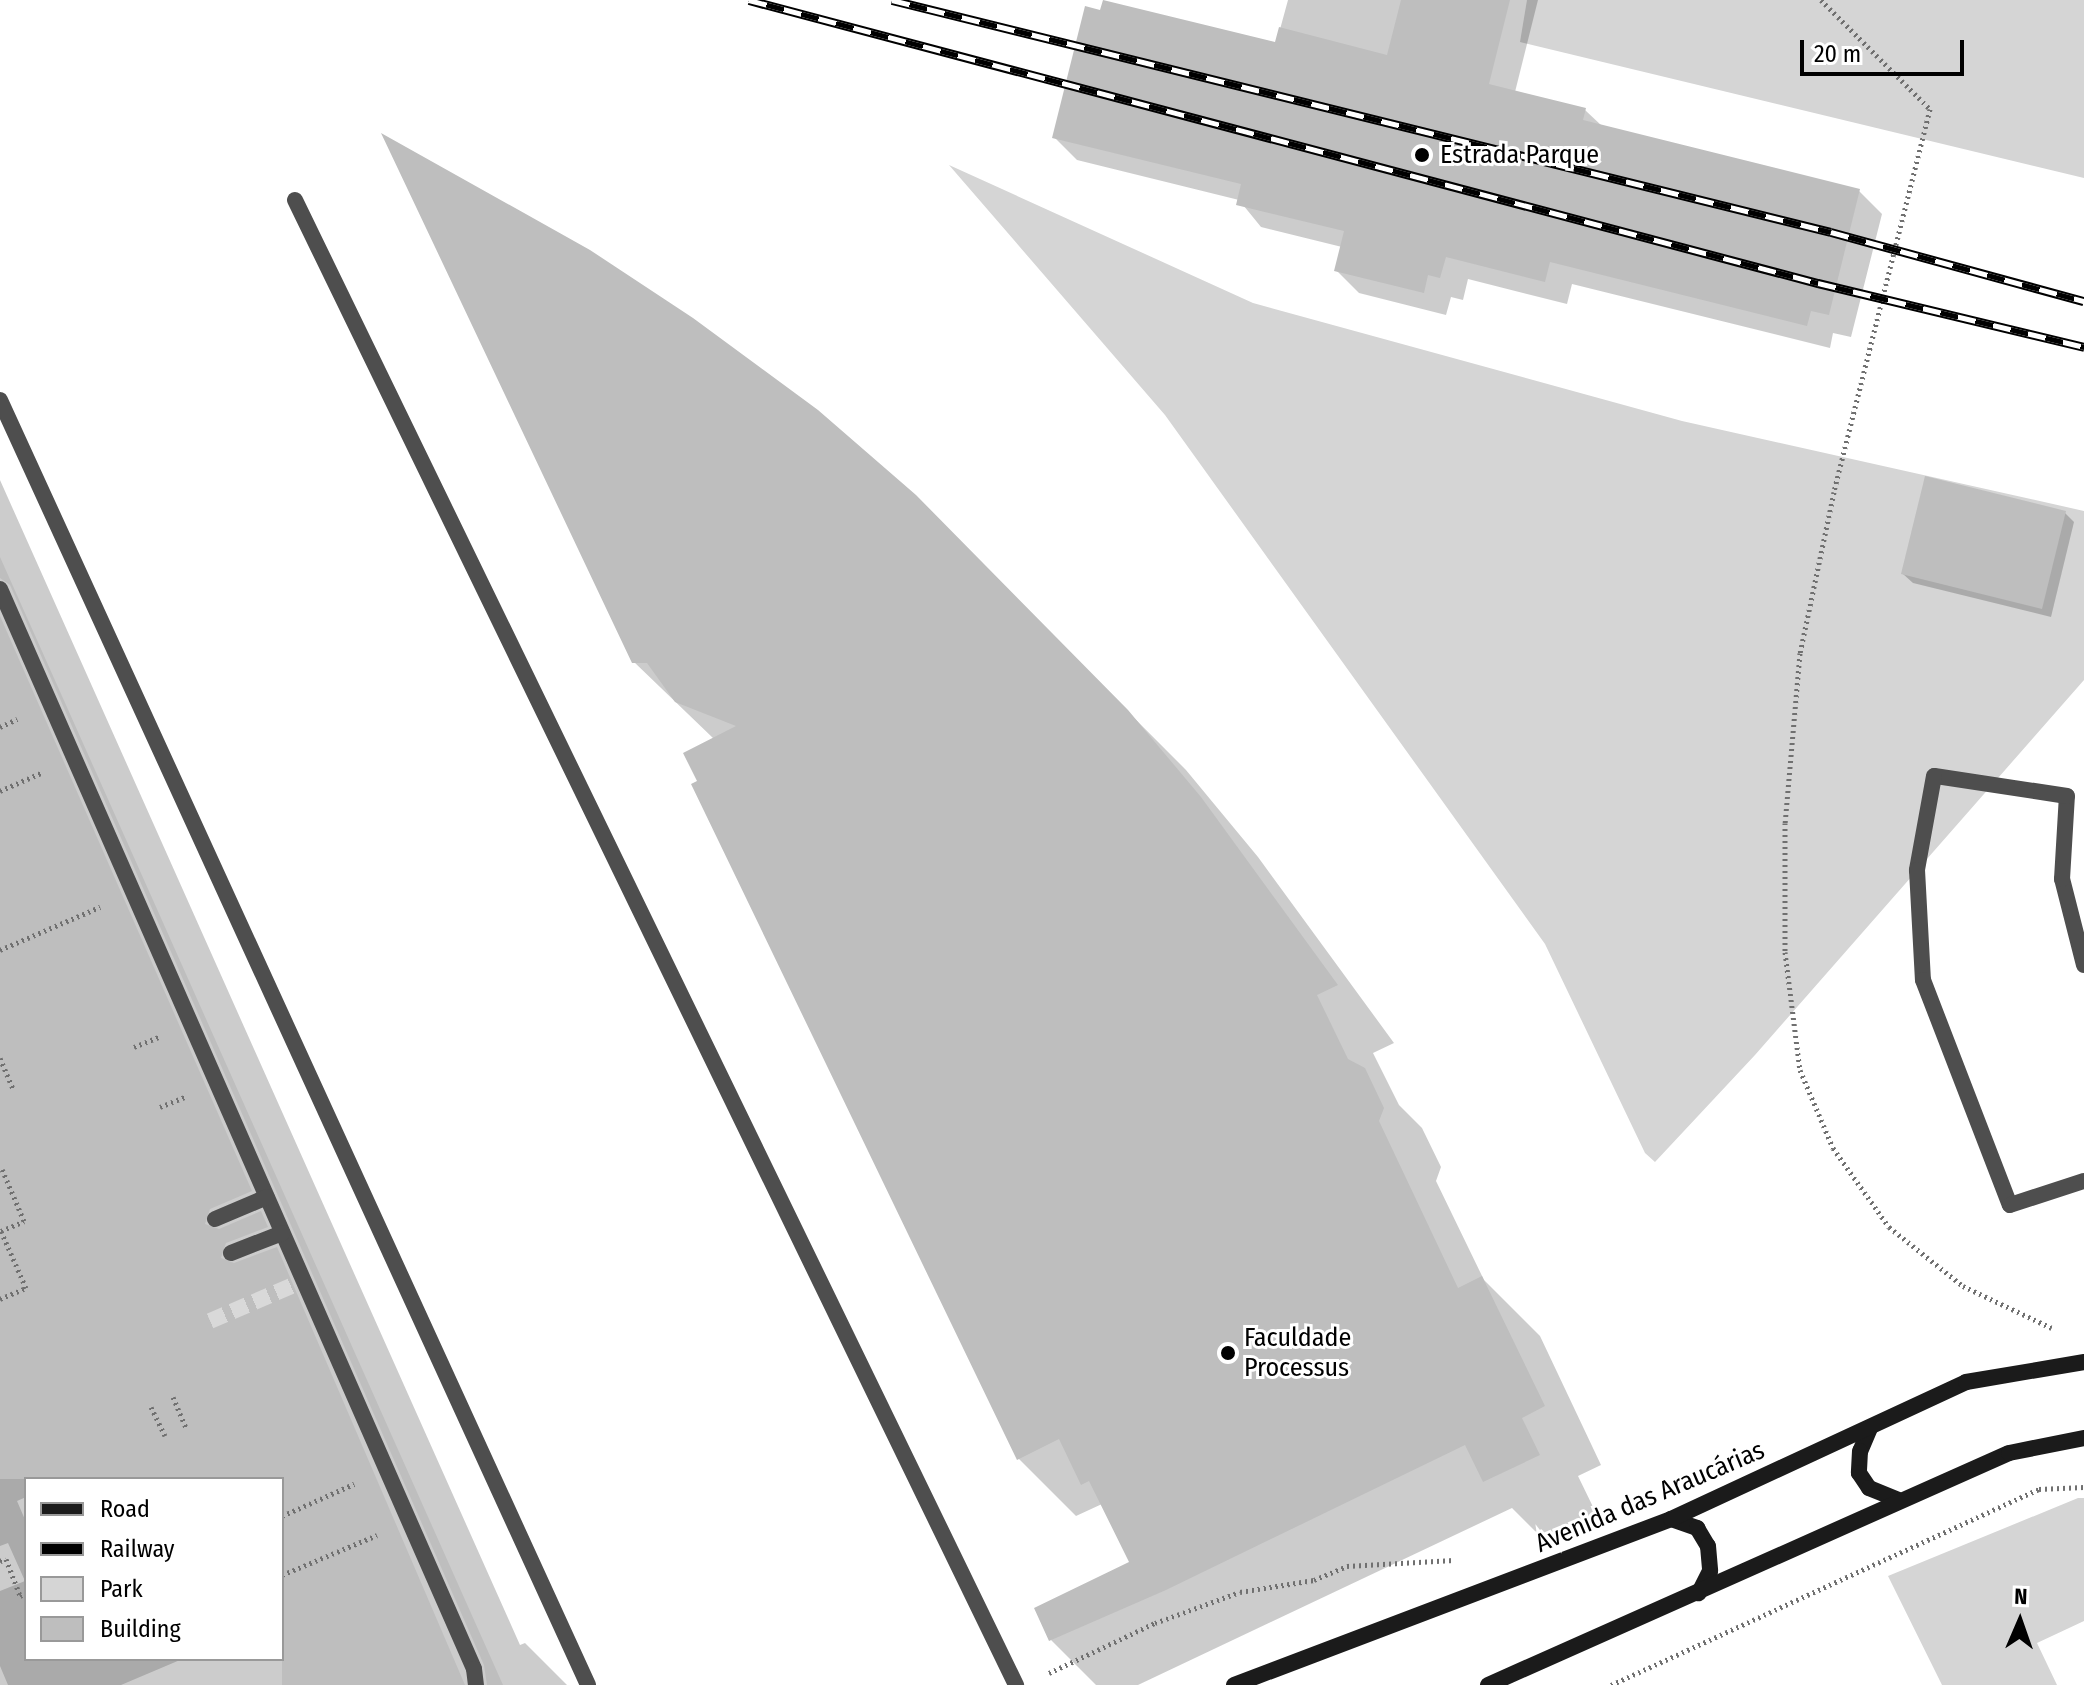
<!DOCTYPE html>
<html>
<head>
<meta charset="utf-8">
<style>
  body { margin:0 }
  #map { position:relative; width:2084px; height:1685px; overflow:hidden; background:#fff; font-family:"Fira Sans Condensed",sans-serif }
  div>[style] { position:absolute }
  .green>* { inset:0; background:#d5d5d5 }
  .shadow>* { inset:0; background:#0003 }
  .building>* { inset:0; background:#bebebe }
  .street-tunnel>* { height:16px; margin-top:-8px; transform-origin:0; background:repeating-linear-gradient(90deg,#d9d9d9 0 16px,transparent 0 24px) }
  .path>* { height:5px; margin-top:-2.5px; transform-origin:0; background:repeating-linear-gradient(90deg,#707070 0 2px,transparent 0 6px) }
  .lane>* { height:16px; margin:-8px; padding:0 8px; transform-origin:8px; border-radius:8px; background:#4e4e4e }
  .street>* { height:16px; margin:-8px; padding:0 8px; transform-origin:8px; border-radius:8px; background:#4e4e4e }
  .secondary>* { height:16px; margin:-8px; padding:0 8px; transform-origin:8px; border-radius:8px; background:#1b1b1b }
  .rail>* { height:9px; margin-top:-4.5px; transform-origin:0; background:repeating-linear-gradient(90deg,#fff 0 18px,#000 0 36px); box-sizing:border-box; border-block:2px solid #000 }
  .dots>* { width:22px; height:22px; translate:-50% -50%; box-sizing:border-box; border:4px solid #fff; border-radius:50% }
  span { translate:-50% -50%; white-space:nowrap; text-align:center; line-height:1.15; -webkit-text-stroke:6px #fff; paint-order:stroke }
  .poi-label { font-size:26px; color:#000 }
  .left { translate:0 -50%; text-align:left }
  .street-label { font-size:26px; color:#000 }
  .legend { position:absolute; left:24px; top:1477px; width:260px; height:184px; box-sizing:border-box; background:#fff; border:2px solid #999; margin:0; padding:10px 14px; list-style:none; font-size:24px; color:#000 }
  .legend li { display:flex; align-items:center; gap:16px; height:40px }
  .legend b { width:40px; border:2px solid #999 }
  .north { position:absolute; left:1980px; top:1581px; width:80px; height:80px; -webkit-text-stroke:6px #fff; paint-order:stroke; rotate:2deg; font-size:22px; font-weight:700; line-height:32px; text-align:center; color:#000 }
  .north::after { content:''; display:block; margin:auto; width:28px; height:36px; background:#000; clip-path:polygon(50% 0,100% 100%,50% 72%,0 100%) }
  .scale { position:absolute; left:1800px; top:40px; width:164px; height:36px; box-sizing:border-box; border:4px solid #000; border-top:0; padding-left:10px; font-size:24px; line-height:28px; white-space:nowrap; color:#000; -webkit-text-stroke:6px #fff; paint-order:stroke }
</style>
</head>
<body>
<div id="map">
  <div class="green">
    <i style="clip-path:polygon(1527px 0,2084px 0,2084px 178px,1520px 42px)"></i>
    <i style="clip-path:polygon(949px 165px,1253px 303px,1682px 421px,2084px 511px,2084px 680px,1755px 1055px,1655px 1162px,1645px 1153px,1545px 944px,1165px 415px)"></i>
    <i style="clip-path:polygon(0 1475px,26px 1479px,26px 1497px,17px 1501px,26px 1522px,26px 1659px,180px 1660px,121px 1685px,8px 1685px,0 1666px,0 1591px,25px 1581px,8px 1543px,0 1546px)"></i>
    <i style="clip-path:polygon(2078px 1498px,2084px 1498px,2084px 1621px,2037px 1643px,2057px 1685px,1942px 1685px,1888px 1576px)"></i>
  </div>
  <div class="shadow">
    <i style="clip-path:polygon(1288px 0,1538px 0,1515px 92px,1585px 110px,1602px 126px,1859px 191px,1882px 214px,1851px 337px,1833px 333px,1830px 348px,1572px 284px,1567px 304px,1468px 279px,1463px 300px,1451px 297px,1446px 315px,1359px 293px,1336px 270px,1342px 247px,1261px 227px,1239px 200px,1077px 160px,1054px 137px,1276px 44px)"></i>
    <i style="clip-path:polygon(evenodd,0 480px,520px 1645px,525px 1643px,567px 1685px,0 1685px,0 480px,26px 1479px,282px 1479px,282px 1659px,26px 1659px,26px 1479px)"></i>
    <i style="clip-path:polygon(914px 497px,1186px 770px,1258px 857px,1394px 1043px,1373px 1053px,1399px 1105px,1422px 1128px,1441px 1167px,1436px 1181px,1484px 1280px,1540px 1336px,1601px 1465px,1578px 1476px,1596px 1513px,1543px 1539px,1512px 1508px,1138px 1685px,1096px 1685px,1051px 1640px,1131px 1563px,1102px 1504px,1076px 1516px,1018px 1458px,700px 782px,714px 739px,634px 662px)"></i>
    <i style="clip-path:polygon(2065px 513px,2074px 522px,2051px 617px,1913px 583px,1903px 574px)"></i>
  </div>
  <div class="building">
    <i style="clip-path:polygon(1103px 0,1275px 42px,1279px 27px,1387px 55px,1401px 0,1510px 0,1489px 84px,1586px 108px,1583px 120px,1860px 189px,1829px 315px,1811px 311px,1807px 326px,1550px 262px,1545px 282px,1446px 257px,1440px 278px,1428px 275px,1424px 293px,1334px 271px,1344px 231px,1236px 205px,1241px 184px,1052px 138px,1085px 6px,1100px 10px)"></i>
    <i style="clip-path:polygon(381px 133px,590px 250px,693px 318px,818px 410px,916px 495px,1128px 710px,1201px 797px,1338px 985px,1317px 995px,1348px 1059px,1365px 1068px,1384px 1108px,1379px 1121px,1458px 1288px,1482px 1276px,1545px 1406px,1522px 1418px,1540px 1455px,1483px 1482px,1465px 1445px,1166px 1590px,1049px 1641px,1034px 1608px,1129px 1562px,1089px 1481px,1081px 1485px,1059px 1439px,1017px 1460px,691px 784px,697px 781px,683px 753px,736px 726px,675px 702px,647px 663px,632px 663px)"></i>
    <i style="clip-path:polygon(1925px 476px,2066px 511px,2042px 609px,1901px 574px)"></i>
    <i style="clip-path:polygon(0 557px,503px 1685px,487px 1685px,484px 1665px,10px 585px,0 578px)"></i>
    <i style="clip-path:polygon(0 616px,252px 1191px,210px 1209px,205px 1224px,219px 1229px,261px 1211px,268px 1227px,226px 1243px,221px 1258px,234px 1263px,277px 1247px,465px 1685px,282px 1685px,282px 1479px,0 1479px)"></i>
  </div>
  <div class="street-tunnel">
    <i style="left:210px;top:1321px;width:101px;rotate:-23.3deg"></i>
  </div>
  <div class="path">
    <i style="left:1821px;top:0;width:154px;rotate:45deg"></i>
    <i style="left:1930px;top:109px;width:395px;rotate:104.1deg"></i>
    <i style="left:1834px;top:492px;width:165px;rotate:101.9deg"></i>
    <i style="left:1800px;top:653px;width:171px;rotate:95deg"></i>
    <i style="left:1785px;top:823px;width:129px;rotate:90deg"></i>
    <i style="left:1785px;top:952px;width:119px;rotate:82.8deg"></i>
    <i style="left:1800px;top:1070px;width:85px;rotate:67.1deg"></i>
    <i style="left:1833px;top:1148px;width:97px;rotate:54.7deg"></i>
    <i style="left:1889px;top:1227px;width:95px;rotate:38.6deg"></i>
    <i style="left:1963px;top:1286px;width:98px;rotate:25.3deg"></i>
    <i style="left:0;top:727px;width:19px;rotate:-25deg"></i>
    <i style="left:0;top:791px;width:45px;rotate:-23.7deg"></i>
    <i style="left:0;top:950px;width:109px;rotate:-23.3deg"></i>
    <i style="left:134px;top:1047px;width:27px;rotate:-22deg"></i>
    <i style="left:0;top:1058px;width:33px;rotate:67deg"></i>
    <i style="left:160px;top:1107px;width:27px;rotate:-22deg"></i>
    <i style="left:0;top:1299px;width:28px;rotate:-23deg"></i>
    <i style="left:26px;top:1288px;width:62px;rotate:-113.7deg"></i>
    <i style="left:1px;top:1231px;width:25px;rotate:-23deg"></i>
    <i style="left:24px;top:1221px;width:56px;rotate:-112.9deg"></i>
    <i style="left:173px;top:1397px;width:33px;rotate:67deg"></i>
    <i style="left:151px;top:1407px;width:32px;rotate:64deg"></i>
    <i style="left:282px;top:1516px;width:79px;rotate:-24deg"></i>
    <i style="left:0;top:1561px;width:6px;rotate:-18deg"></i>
    <i style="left:6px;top:1559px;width:40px;rotate:69deg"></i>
    <i style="left:20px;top:1596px;width:7px;rotate:-27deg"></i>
    <i style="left:282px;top:1575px;width:103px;rotate:-22.8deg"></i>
    <i style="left:1049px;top:1673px;width:117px;rotate:-25.3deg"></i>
    <i style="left:1155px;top:1623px;width:90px;rotate:-20deg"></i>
    <i style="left:1240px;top:1592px;width:75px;rotate:-9.2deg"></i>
    <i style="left:1314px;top:1580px;width:36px;rotate:-23deg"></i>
    <i style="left:1347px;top:1566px;width:107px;rotate:-3.2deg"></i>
    <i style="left:1611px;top:1685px;width:471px;rotate:-24.6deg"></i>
    <i style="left:2039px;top:1489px;width:45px;rotate:-2.5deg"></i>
  </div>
  <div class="lane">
    <i style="left:2084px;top:965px;width:89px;rotate:-104.3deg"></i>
    <i style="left:2062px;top:879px;width:83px;rotate:-86.6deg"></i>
    <i style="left:2067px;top:796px;width:134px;rotate:-171.4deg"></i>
    <i style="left:1934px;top:776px;width:96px;rotate:100.3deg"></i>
    <i style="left:1917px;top:870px;width:110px;rotate:86.9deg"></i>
    <i style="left:1923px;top:980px;width:241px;rotate:68.9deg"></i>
    <i style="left:2010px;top:1205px;width:78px;rotate:-18deg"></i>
  </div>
  <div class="street">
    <i style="left:295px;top:200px;width:1651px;rotate:64.1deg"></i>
    <i style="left:0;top:400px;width:1413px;rotate:65.41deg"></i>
    <i style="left:0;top:589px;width:1179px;rotate:66.3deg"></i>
    <i style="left:474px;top:1669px;width:16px;rotate:83deg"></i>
    <i style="left:215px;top:1219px;width:56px;rotate:-22.9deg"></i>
    <i style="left:231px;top:1253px;width:55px;rotate:-21.4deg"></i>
  </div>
  <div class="secondary">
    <i style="left:1870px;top:1428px;width:25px;rotate:113deg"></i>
    <i style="left:1860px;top:1451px;width:22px;rotate:93deg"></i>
    <i style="left:1859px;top:1473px;width:18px;rotate:56deg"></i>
    <i style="left:1869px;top:1488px;width:31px;rotate:22deg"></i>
    <i style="left:1671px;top:1519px;width:28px;rotate:19deg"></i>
    <i style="left:1697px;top:1528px;width:21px;rotate:59deg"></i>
    <i style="left:1708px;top:1546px;width:25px;rotate:85deg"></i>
    <i style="left:1710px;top:1571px;width:25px;rotate:117deg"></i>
    <i style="left:1234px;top:1685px;width:467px;rotate:-20.8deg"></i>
    <i style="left:1671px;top:1519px;width:325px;rotate:-24.9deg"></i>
    <i style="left:1966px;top:1382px;width:120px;rotate:-9.6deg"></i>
    <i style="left:1488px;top:1685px;width:570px;rotate:-24deg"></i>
    <i style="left:2009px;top:1453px;width:76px;rotate:-11.3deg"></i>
  </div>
  <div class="rail">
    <i style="left:749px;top:0;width:1106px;rotate:14.83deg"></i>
    <i style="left:1818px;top:283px;width:274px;rotate:13.5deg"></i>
    <i style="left:892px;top:0;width:967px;rotate:13.88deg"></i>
    <i style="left:1831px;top:232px;width:262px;rotate:15.3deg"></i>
  </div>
  <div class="dots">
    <i style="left:1422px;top:155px;background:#000"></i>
    <i style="left:1228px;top:1353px;background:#000"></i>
  </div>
  <div class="poi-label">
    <span class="left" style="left:1440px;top:155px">Estrada Parque</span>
    <span class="left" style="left:1244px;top:1353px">Faculdade<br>Processus</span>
  </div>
  <div class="street-label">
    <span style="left:1650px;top:1497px;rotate:-23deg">Avenida das Araucárias</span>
  </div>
  <ul class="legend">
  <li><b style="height:10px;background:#1b1b1b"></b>Road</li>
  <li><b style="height:10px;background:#000"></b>Railway</li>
  <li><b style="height:22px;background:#d5d5d5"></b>Park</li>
  <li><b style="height:22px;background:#bebebe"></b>Building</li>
  </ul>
  <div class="north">N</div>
  <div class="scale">20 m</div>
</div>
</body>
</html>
